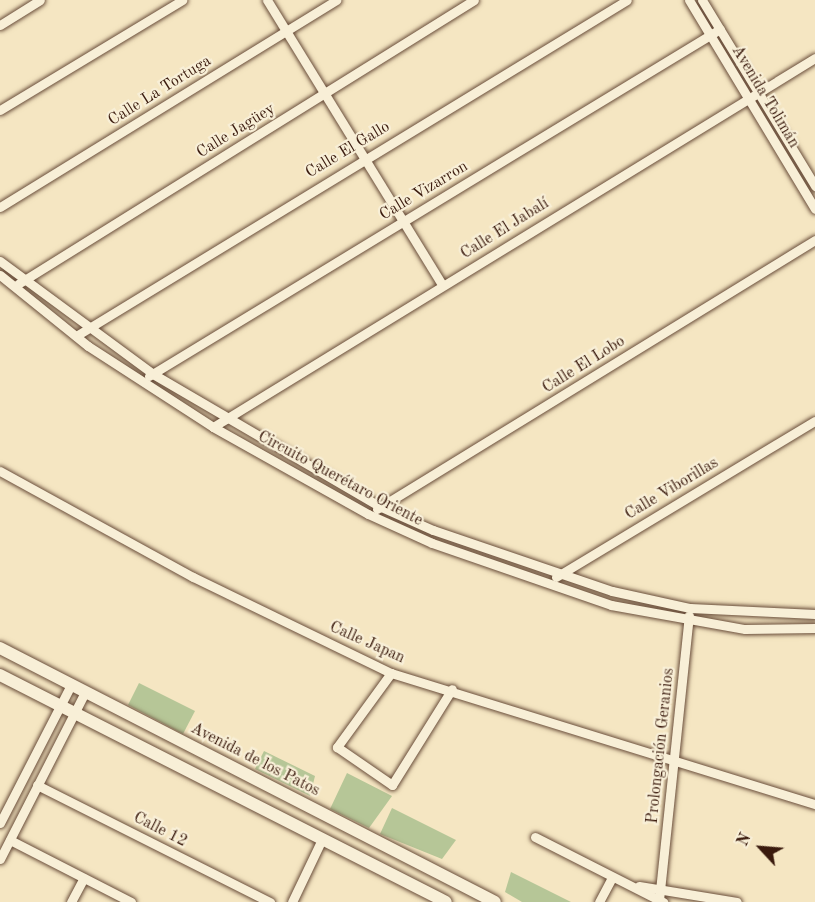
<!DOCTYPE html>
<html>
<head>
<meta charset="utf-8">
<style>
  body { margin:0 }
  #map { position:relative; width:815px; height:902px; overflow:hidden; background:#f5e6c2; font-family:"Old Standard TT",serif }
  div>[style] { position:absolute }
  .green>* { inset:0; background:#b6c697 }
  .roads { filter:drop-shadow(0 0 2px #694d3a) drop-shadow(0 0 2px #694d3a) }
  .minor>* { height:9px; margin:-4.5px; padding:0 4.5px; transform-origin:4.5px; border-radius:4.5px; background:#f8efd7 }
  .tertiary>* { height:12px; margin:-6px; padding:0 6px; transform-origin:6px; border-radius:6px; background:#f8efd7 }
  span { translate:-50% -50%; white-space:nowrap; text-align:center; line-height:1.15; -webkit-text-stroke:4.5px #f8efd7; paint-order:stroke }
  .street-label { font-size:16px; color:#3a1a0d }
  .north { position:absolute; left:731px; top:818px; width:60px; height:60px; -webkit-text-stroke:4px #f8efd7; paint-order:stroke; rotate:296deg; font-size:16px; font-weight:700; line-height:24px; text-align:center; color:#3a1a0d }
  .north::after { content:''; display:block; margin:auto; width:21px; height:27px; background:#3a1a0d; clip-path:polygon(50% 0,100% 100%,50% 72%,0 100%) }
</style>
</head>
<body>
<div id="map">
  <div class="green">
    <i style="clip-path:polygon(139px 683px,195px 711px,183px 734px,128px 705px)"></i>
    <i style="clip-path:polygon(264px 751px,315px 776px,310px 796px,255px 769px)"></i>
    <i style="clip-path:polygon(347px 773px,392px 796px,369px 828px,330px 809px)"></i>
    <i style="clip-path:polygon(392px 808px,456px 840px,442px 859px,380px 834px)"></i>
    <i style="clip-path:polygon(511px 872px,571px 902px,522px 902px,505px 892px)"></i>
  </div>
  <div class="roads">
    <div class="minor">
      <i style="left:267px;top:0;width:334px;rotate:58.4deg"></i>
      <i style="left:689px;top:0;width:244px;rotate:58.9deg"></i>
      <i style="left:702px;top:0;width:218px;rotate:58.7deg"></i>
      <i style="left:0;top:25px;width:47px;rotate:-32deg"></i>
      <i style="left:0;top:110px;width:213px;rotate:-31.1deg"></i>
      <i style="left:0;top:207px;width:395px;rotate:-31.6deg"></i>
      <i style="left:0;top:261px;width:190px;rotate:36.4deg"></i>
      <i style="left:153px;top:374px;width:264px;rotate:30.3deg"></i>
      <i style="left:381px;top:507px;width:57px;rotate:23.9deg"></i>
      <i style="left:433px;top:530px;width:189px;rotate:18.8deg"></i>
      <i style="left:612px;top:591px;width:80px;rotate:12.3deg"></i>
      <i style="left:690px;top:608px;width:125px;rotate:2.7deg"></i>
      <i style="left:0;top:275px;width:113px;rotate:38.9deg"></i>
      <i style="left:88px;top:346px;width:149px;rotate:32.9deg"></i>
      <i style="left:213px;top:427px;width:178px;rotate:29.3deg"></i>
      <i style="left:368px;top:514px;width:70px;rotate:24.4deg"></i>
      <i style="left:432px;top:543px;width:189px;rotate:19.1deg"></i>
      <i style="left:611px;top:605px;width:136px;rotate:10.2deg"></i>
      <i style="left:745px;top:629px;width:70px;rotate:-0.8deg"></i>
      <i style="left:18px;top:284px;width:537px;rotate:-31.91deg"></i>
      <i style="left:76px;top:336px;width:645px;rotate:-31.37deg"></i>
      <i style="left:149px;top:376px;width:668px;rotate:-31.29deg"></i>
      <i style="left:213px;top:427px;width:706px;rotate:-31.51deg"></i>
      <i style="left:0;top:471px;width:220px;rotate:28.8deg"></i>
      <i style="left:193px;top:577px;width:220px;rotate:25.9deg"></i>
      <i style="left:391px;top:673px;width:444px;rotate:17.2deg"></i>
      <i style="left:377px;top:509px;width:514px;rotate:-31.56deg"></i>
      <i style="left:556px;top:577px;width:302px;rotate:-31.1deg"></i>
      <i style="left:391px;top:673px;width:92px;rotate:126.1deg"></i>
      <i style="left:337px;top:747px;width:67px;rotate:34.6deg"></i>
      <i style="left:392px;top:785px;width:113px;rotate:-58deg"></i>
      <i style="left:37px;top:785px;width:261px;rotate:26.7deg"></i>
      <i style="left:0;top:823px;width:155px;rotate:-62.8deg"></i>
      <i style="left:535px;top:837px;width:144px;rotate:26.9deg"></i>
      <i style="left:10px;top:840px;width:136px;rotate:27.1deg"></i>
      <i style="left:0;top:859px;width:187px;rotate:-63deg"></i>
      <i style="left:639px;top:886px;width:99px;rotate:9.3deg"></i>
      <i style="left:659px;top:900px;width:286px;rotate:-84deg"></i>
      <i style="left:71px;top:902px;width:27px;rotate:-62deg"></i>
      <i style="left:292px;top:902px;width:70px;rotate:-64.5deg"></i>
      <i style="left:599px;top:902px;width:27px;rotate:-62deg"></i>
    </div>
    <div class="tertiary">
      <i style="left:0;top:648px;width:556px;rotate:27.16deg"></i>
      <i style="left:0;top:675px;width:500px;rotate:26.97deg"></i>
    </div>
  </div>
  <div class="street-label">
    <span style="left:160px;top:91px;rotate:-32deg">Calle La Tortuga</span>
    <span style="left:765px;top:97px;rotate:59deg">Avenida Tolimán</span>
    <span style="left:236px;top:131px;rotate:-32deg">Calle Jagüey</span>
    <span style="left:348px;top:150px;rotate:-31deg">Calle El Gallo</span>
    <span style="left:424px;top:191px;rotate:-31deg">Calle Vizarron</span>
    <span style="left:505px;top:229px;rotate:-32deg">Calle El Jabalí</span>
    <span style="left:584px;top:365px;rotate:-32deg">Calle El Lobo</span>
    <span style="left:340px;top:479px;rotate:28deg">Circuito Querétaro Oriente</span>
    <span style="left:672px;top:489px;rotate:-31deg">Calle Viborillas</span>
    <span style="left:367px;top:643px;rotate:24deg">Calle Japan</span>
    <span style="left:661px;top:746px;rotate:-84deg">Prolongación Geranios</span>
    <span style="left:255px;top:760px;rotate:27deg">Avenida de los Patos</span>
    <span style="left:160px;top:830px;rotate:27deg">Calle 12</span>
  </div>
  <div class="north">N</div>
</div>
</body>
</html>
